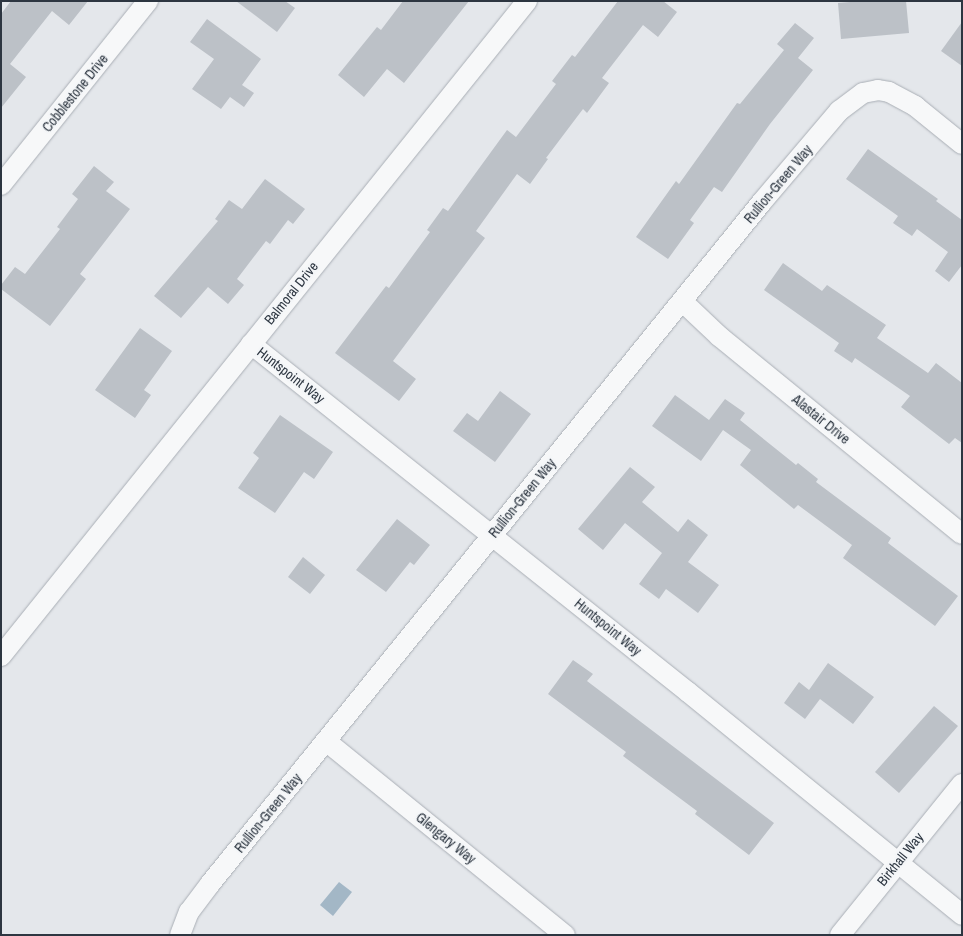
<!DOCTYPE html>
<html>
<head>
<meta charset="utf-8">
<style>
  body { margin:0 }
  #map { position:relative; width:963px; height:936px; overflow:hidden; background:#e4e7eb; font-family:"Archivo Narrow",sans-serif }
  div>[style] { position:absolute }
  .water>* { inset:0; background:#a3b7c6 }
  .building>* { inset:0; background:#bcc1c7 }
  .roads { filter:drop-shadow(0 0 1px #a9aeb5) drop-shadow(0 0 1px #a9aeb5) }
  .street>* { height:20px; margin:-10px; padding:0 10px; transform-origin:10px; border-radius:10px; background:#f7f8f9 }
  span { translate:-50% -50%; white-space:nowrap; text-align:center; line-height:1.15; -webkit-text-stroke:4.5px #f4f6f8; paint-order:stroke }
  .street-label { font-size:14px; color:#2d3641 }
  .frame { position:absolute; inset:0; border:2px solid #2d3641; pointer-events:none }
</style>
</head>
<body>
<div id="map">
  <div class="water">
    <i style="clip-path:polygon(339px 882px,352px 892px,333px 916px,320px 905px)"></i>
  </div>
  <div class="building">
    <i style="clip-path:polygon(11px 1px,88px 1px,69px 25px,52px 11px,10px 64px,26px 77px,1px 108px,1px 14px)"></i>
    <i style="clip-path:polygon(236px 1px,285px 1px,295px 8px,277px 32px)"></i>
    <i style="clip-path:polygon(403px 1px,469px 1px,404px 83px,387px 69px,364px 97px,338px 75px,377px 27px,381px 30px)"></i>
    <i style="clip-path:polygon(618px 1px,663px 1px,677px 12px,658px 37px,643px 25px,602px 78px,609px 83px,587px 113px,583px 109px,546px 158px,548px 159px,530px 184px,517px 174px,476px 231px,485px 238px,393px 361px,416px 379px,399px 401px,335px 353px,386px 286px,389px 288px,430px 232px,427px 230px,443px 208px,448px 211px,507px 130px,516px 137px,556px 84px,552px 81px,572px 55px,575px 57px)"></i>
    <i style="clip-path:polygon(862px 1px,906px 1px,909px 33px,841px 39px,838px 3px)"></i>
    <i style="clip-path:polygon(207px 19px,261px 59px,242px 85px,254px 93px,244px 107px,230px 97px,221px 109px,192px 89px,214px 59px,190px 42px)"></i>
    <i style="clip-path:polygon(962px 22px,962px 66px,941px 51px)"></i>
    <i style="clip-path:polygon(795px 23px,814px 38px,798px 58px,813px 70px,770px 124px,722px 192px,714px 187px,690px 220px,694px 223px,668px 259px,636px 237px,676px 181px,679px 184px,737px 103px,740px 104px,784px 50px,777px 44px)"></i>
    <i style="clip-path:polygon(868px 149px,938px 199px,936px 201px,962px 220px,962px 265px,949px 282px,935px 271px,948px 252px,917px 229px,912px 236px,893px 223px,898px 216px,846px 179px)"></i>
    <i style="clip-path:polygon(94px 166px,114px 182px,106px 191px,130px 209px,80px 274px,86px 279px,50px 326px,1px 289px,1px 285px,15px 267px,25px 274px,60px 229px,57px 227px,78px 199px,72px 194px)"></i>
    <i style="clip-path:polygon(265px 179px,305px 209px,293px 224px,288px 220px,270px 244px,266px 241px,237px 279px,244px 285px,228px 304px,208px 287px,181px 318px,154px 296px,218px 221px,215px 219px,229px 200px,242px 209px)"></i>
    <i style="clip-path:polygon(783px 263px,822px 291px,827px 285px,886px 325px,877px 338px,928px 373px,936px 363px,962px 383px,962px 443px,955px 438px,949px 444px,901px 407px,910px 396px,855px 358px,852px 363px,834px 351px,839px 343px,764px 290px)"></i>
    <i style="clip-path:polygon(140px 328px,172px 351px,144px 390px,151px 395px,135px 418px,95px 390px)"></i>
    <i style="clip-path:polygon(500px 391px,531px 414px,495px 462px,453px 431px,467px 413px,478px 421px)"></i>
    <i style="clip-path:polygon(675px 395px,709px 420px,725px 399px,745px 413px,740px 420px,796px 465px,798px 463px,818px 479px,816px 482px,891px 538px,888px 543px,958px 596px,935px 626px,843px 558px,852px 545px,798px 505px,794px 509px,740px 465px,751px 450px,723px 430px,701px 461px,652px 426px)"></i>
    <i style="clip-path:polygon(280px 415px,333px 452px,314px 479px,304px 472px,275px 513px,238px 488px,259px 458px,253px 453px)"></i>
    <i style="clip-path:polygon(630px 467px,655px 487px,642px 502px,678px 532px,688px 519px,708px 535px,688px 562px,719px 585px,698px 613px,666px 589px,659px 599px,639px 584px,662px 553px,625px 523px,603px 550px,578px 529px)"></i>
    <i style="clip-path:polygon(397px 519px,430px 545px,414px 565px,410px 562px,386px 592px,356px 570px)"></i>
    <i style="clip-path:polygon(303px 557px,325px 575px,310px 594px,288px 577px)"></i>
    <i style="clip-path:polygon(573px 660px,593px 674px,587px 681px,774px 823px,749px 855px,695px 814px,697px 811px,623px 756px,626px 752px,548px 694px)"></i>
    <i style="clip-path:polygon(828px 663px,874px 697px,853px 724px,820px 699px,805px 719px,784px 703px,799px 682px,809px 690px)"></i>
    <i style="clip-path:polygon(934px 706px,958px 726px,899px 793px,875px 772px)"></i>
  </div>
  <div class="roads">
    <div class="street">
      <i style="left:1px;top:185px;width:236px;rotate:-51.4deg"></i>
      <i style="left:683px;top:302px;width:50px;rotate:43.4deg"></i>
      <i style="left:719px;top:336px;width:313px;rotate:39.2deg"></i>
      <i style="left:251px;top:344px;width:559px;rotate:38.53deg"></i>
      <i style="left:688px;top:692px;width:353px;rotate:39.1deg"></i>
      <i style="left:1px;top:656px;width:840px;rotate:-51.23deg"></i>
      <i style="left:326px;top:741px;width:308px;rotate:39.1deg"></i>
      <i style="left:180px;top:935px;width:25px;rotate:-69deg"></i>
      <i style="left:189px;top:912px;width:35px;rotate:-53deg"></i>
      <i style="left:210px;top:884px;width:876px;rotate:-51.02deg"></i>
      <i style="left:761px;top:203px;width:121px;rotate:-49.7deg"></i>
      <i style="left:839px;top:111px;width:30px;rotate:-37deg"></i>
      <i style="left:863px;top:93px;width:15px;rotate:-11deg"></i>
      <i style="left:878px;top:90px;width:11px;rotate:10deg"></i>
      <i style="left:889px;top:92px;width:30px;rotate:28deg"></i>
      <i style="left:915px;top:106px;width:60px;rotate:39deg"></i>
      <i style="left:840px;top:935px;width:194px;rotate:-51.1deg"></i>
    </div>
  </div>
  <div class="street-label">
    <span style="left:75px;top:93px;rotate:-51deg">Cobblestone Drive</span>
    <span style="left:778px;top:184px;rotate:-50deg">Rullion-Green Way</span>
    <span style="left:291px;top:293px;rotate:-51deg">Balmoral Drive</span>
    <span style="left:291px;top:375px;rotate:38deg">Huntspoint Way</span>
    <span style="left:821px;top:419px;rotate:39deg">Alastair Drive</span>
    <span style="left:522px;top:498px;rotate:-51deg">Rullion-Green Way</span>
    <span style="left:608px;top:627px;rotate:39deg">Huntspoint Way</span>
    <span style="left:268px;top:813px;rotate:-51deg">Rullion-Green Way</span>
    <span style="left:446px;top:838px;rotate:39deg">Glengary Way</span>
    <span style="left:900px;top:859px;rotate:-51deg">Birkhall Way</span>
  </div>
  <div class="frame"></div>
</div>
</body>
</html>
